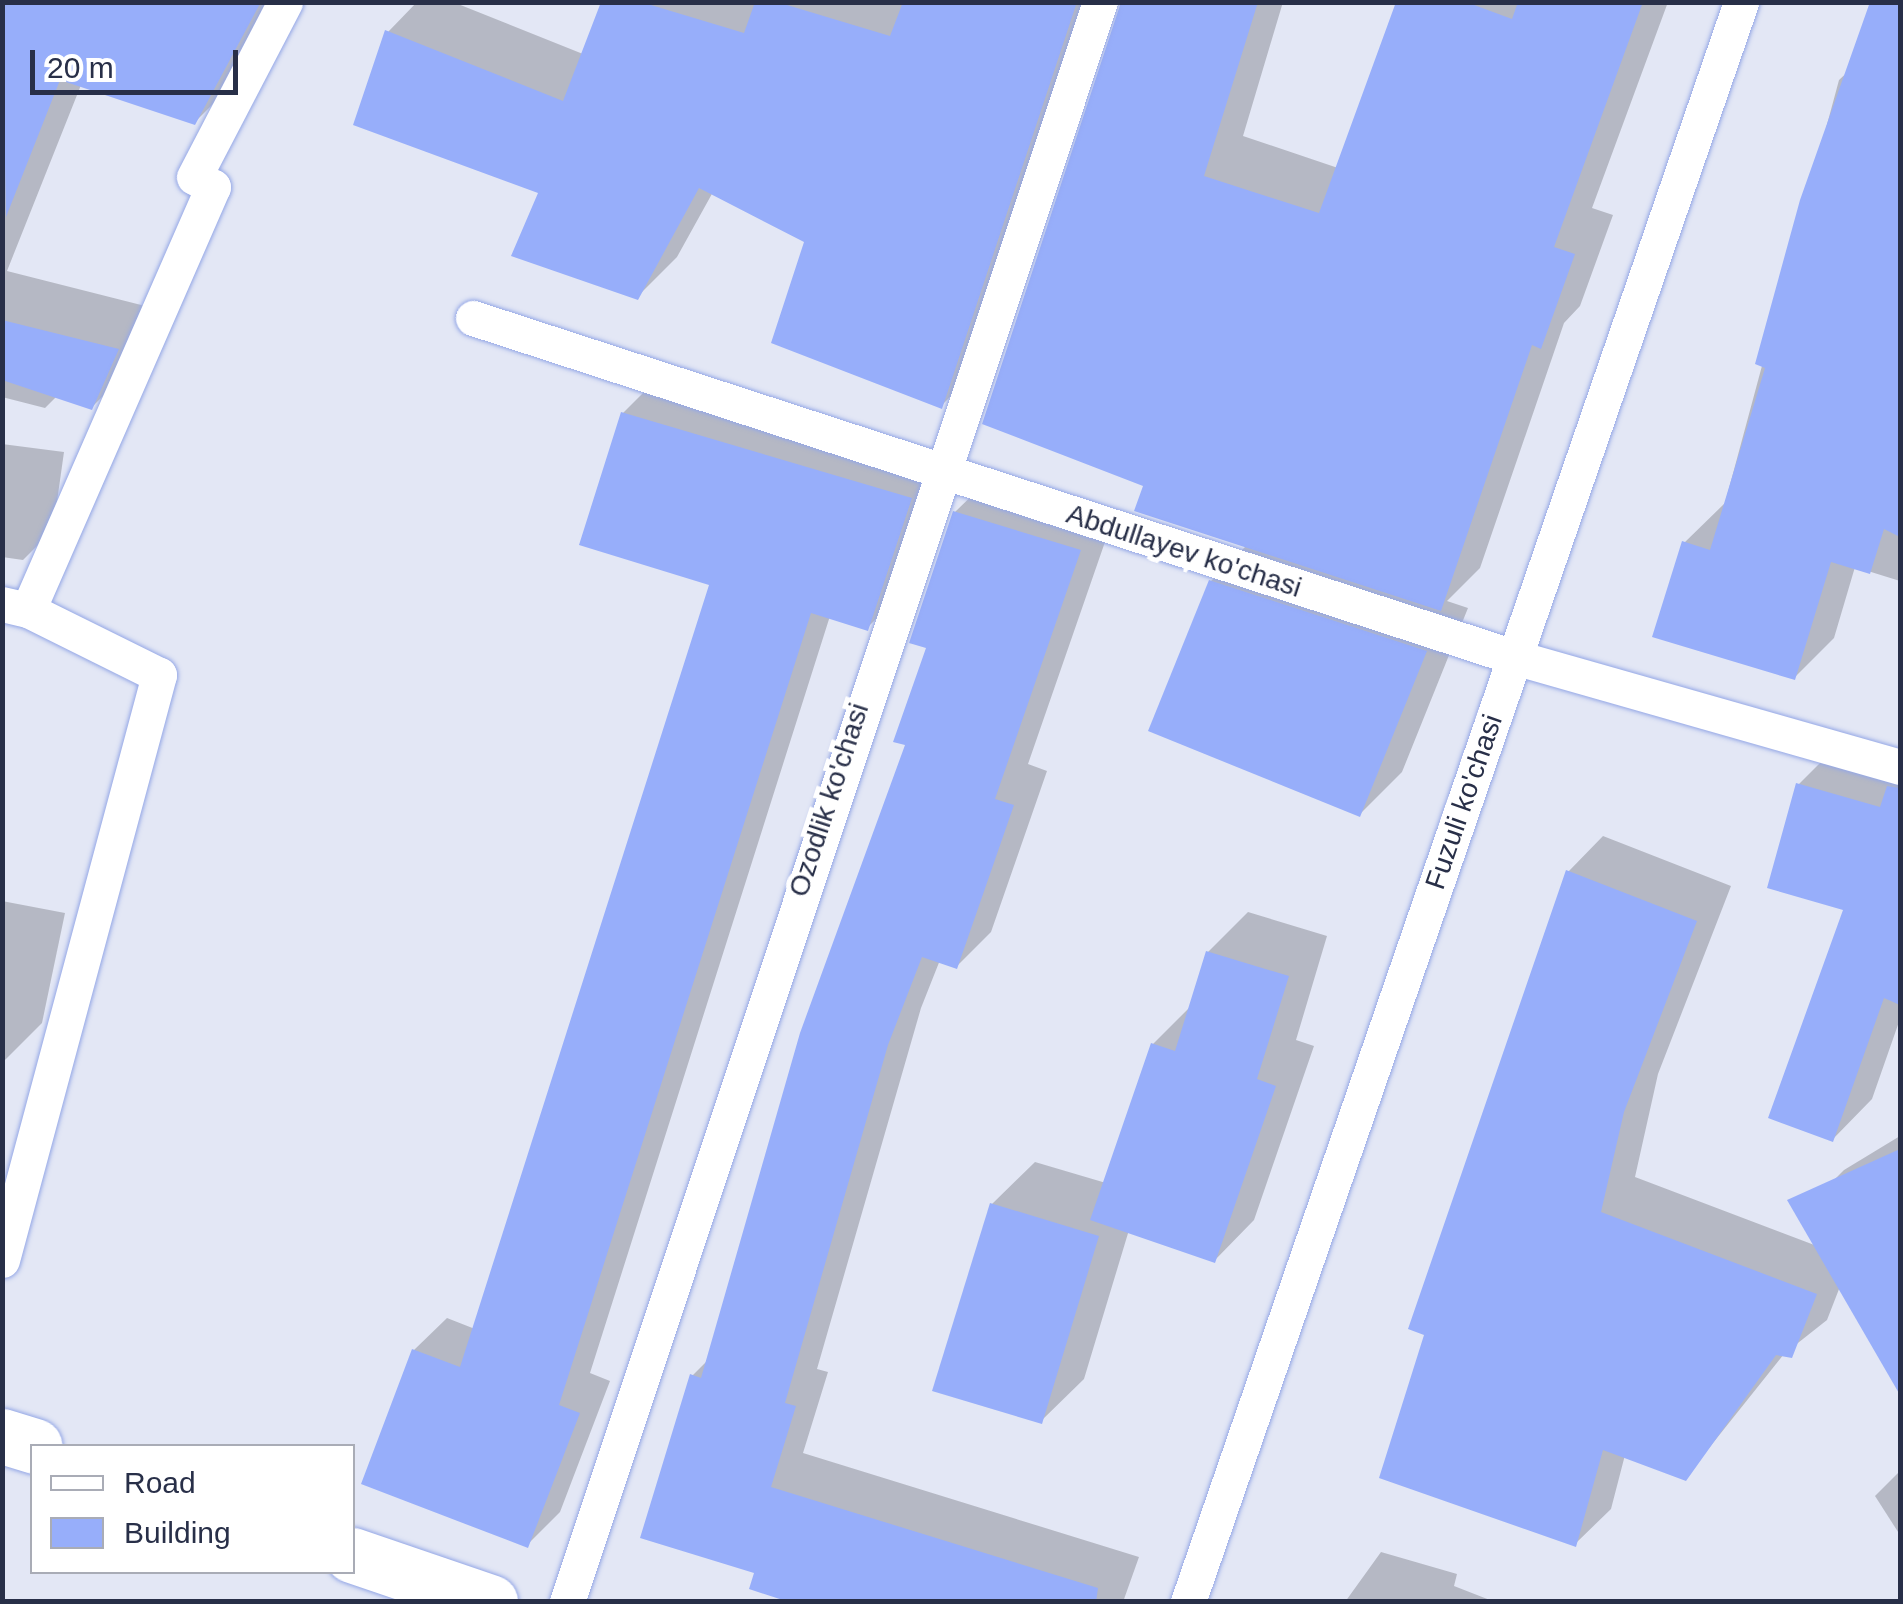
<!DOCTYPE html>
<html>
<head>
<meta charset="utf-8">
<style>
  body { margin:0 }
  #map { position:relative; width:1903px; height:1604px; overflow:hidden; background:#e3e7f5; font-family:Helvetica,sans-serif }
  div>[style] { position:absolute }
  .shadow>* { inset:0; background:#0003 }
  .building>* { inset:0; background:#97aefa }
  .roads { filter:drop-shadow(0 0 2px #94a7e6) drop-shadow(0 0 2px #94a7e6) }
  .lane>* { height:35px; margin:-17.5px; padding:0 17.5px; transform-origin:17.5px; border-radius:17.5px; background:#fff }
  .street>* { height:55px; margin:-27.5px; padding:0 27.5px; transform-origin:27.5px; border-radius:27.5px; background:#fff }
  span { translate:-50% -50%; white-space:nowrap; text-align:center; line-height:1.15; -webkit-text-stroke:10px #fff; paint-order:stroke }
  .street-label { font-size:28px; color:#282f48 }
  .frame { position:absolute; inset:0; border:5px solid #282f48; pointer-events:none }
  .legend { position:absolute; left:30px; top:1444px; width:325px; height:130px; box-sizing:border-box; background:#fff; border:2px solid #a9acb6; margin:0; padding:12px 18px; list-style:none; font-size:30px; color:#282f48 }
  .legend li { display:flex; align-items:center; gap:20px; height:50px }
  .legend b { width:50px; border:2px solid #a9acb6 }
  .scale { position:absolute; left:30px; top:50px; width:208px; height:45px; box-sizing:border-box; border:5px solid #282f48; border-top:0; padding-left:12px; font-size:30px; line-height:35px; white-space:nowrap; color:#282f48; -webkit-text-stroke:8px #fff; paint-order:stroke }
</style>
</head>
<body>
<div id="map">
  <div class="shadow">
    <i style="clip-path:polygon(2px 2px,279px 2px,235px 82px,195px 122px,81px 85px,7px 271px,157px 309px,132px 367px,92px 407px,57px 396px,45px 408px,2px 397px)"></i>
    <i style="clip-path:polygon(417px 2px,453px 2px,583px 54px,603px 2px,1102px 2px,981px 366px,941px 406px,807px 241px,713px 192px,677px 257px,637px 297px,388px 32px)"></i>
    <i style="clip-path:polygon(1120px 2px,1283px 2px,1243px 136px,1338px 168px,1398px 2px,1668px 2px,1592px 208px,1613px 215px,1580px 306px,1564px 323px,1480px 568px,1447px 601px,1468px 608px,1402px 772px,1360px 814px,1211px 581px,1247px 545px,1146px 484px)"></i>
    <i style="clip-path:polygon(1874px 2px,1900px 2px,1900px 581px,1855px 567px,1834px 638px,1794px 678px,1684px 543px,1725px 503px,1839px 80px,1854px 66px)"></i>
    <i style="clip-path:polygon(655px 381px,943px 466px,900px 595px,867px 628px,830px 616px,590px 1373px,610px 1381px,560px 1512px,527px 1545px,414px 1350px,447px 1318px,475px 1329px,712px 584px,623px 413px)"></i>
    <i style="clip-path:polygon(2px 444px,64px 452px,53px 530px,23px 560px,2px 557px)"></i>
    <i style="clip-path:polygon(990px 478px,1114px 516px,1028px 764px,1047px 771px,991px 932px,957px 966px,940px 960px,921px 1008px,817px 1369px,828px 1372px,803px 1453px,1139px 1557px,1123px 1602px,797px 1602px,757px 1571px,692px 1376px,709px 1359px,908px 744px,955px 512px)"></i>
    <i style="clip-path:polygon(1838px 745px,1900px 763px,1900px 1019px,1872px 1099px,1833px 1139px,1846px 908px,1798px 785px)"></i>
    <i style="clip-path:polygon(1603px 836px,1731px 886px,1658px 1074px,1635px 1177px,1817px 1246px,1799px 1215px,1844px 1170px,1900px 1136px,1900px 1385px,1841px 1284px,1827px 1320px,1784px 1354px,1685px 1478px,1625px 1455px,1611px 1509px,1575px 1544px,1568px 872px)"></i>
    <i style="clip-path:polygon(2px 901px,65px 913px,42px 1023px,4px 1061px)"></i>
    <i style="clip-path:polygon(1248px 912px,1327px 936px,1296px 1040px,1314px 1046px,1254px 1220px,1215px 1260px,1129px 1230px,1084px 1379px,1041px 1421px,992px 1204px,1035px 1162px,1106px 1183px,1153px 1044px,1192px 1005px,1208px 952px)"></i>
    <i style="clip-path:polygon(1900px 1471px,1900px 1535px,1875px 1496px)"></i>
    <i style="clip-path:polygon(1381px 1552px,1457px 1574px,1454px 1586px,1495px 1602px,1345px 1602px)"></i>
  </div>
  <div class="building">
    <i style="clip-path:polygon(2px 2px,261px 2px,195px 125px,60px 80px,6px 217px)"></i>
    <i style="clip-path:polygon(601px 2px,641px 2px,744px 33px,755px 2px,777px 2px,890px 36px,903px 2px,1077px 2px,942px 409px,771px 343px,804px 242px,699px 188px,638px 300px,511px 256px,538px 193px,353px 125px,385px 30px,563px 101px)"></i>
    <i style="clip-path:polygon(1121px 2px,1258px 2px,1204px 176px,1319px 213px,1396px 2px,1466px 2px,1512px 19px,1518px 2px,1643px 2px,1554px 247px,1575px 254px,1541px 349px,1532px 345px,1441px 611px,1134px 511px,1143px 486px,982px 424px)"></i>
    <i style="clip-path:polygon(1870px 2px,1900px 2px,1900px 537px,1884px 529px,1870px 574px,1831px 562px,1795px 680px,1652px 637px,1682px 541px,1710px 550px,1765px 368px,1755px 364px,1800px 200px)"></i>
    <i style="clip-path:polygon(2px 320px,119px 349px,92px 410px,2px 380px)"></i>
    <i style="clip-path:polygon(621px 412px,912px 498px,868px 631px,811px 613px,559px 1405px,580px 1413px,528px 1548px,361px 1484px,412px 1349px,460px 1367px,709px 585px,579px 545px)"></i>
    <i style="clip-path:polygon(953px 511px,1081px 550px,995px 799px,1014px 805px,957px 969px,922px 957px,888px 1045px,785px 1403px,796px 1406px,771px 1487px,1098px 1588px,1096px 1602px,789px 1602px,749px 1589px,754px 1573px,640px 1538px,690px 1374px,701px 1378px,800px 1033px,905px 745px,893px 742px,926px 648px,909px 643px)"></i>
    <i style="clip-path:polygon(1209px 580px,1427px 651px,1360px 817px,1148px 731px)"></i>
    <i style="clip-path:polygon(1796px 783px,1880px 807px,1887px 786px,1900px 788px,1900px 1005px,1884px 998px,1833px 1142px,1768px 1118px,1843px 910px,1767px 888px)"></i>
    <i style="clip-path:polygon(1566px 870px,1697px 921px,1624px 1112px,1601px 1212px,1817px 1294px,1792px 1358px,1776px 1355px,1686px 1481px,1603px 1450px,1576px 1547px,1379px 1478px,1424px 1335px,1408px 1329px)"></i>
    <i style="clip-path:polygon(1206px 951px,1289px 976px,1257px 1079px,1276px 1086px,1215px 1263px,1090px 1220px,1151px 1043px,1175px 1051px)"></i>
    <i style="clip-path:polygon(1900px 1149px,1900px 1395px,1787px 1200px)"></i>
    <i style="clip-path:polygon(990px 1203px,1099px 1236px,1042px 1424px,932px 1391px)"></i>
  </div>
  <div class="roads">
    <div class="lane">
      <i style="left:473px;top:318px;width:1095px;rotate:18.04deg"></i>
      <i style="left:1514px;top:657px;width:401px;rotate:15.9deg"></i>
      <i style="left:2px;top:604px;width:27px;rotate:13deg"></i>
      <i style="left:28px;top:610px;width:462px;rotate:-66.4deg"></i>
      <i style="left:213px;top:187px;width:21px;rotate:-152deg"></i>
      <i style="left:194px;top:177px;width:197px;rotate:-62.5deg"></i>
      <i style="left:2px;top:1260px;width:606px;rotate:-74.98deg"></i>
      <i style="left:159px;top:675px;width:146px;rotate:-153.6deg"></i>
      <i style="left:567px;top:1602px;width:1686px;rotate:-71.58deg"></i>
      <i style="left:1188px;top:1602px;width:1693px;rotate:-70.93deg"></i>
    </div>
    <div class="street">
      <i style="left:2px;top:1436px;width:34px;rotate:17deg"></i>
      <i style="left:352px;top:1555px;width:146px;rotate:18.8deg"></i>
    </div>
  </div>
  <div class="street-label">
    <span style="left:1184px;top:551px;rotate:18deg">Abdullayev ko'chasi</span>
    <span style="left:829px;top:800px;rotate:-72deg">Ozodlik ko'chasi</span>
    <span style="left:1464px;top:802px;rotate:-71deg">Fuzuli ko'chasi</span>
  </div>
  <div class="frame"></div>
  <ul class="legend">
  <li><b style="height:12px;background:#fff"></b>Road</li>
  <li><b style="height:28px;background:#97aefa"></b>Building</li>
  </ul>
  <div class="scale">20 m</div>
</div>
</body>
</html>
